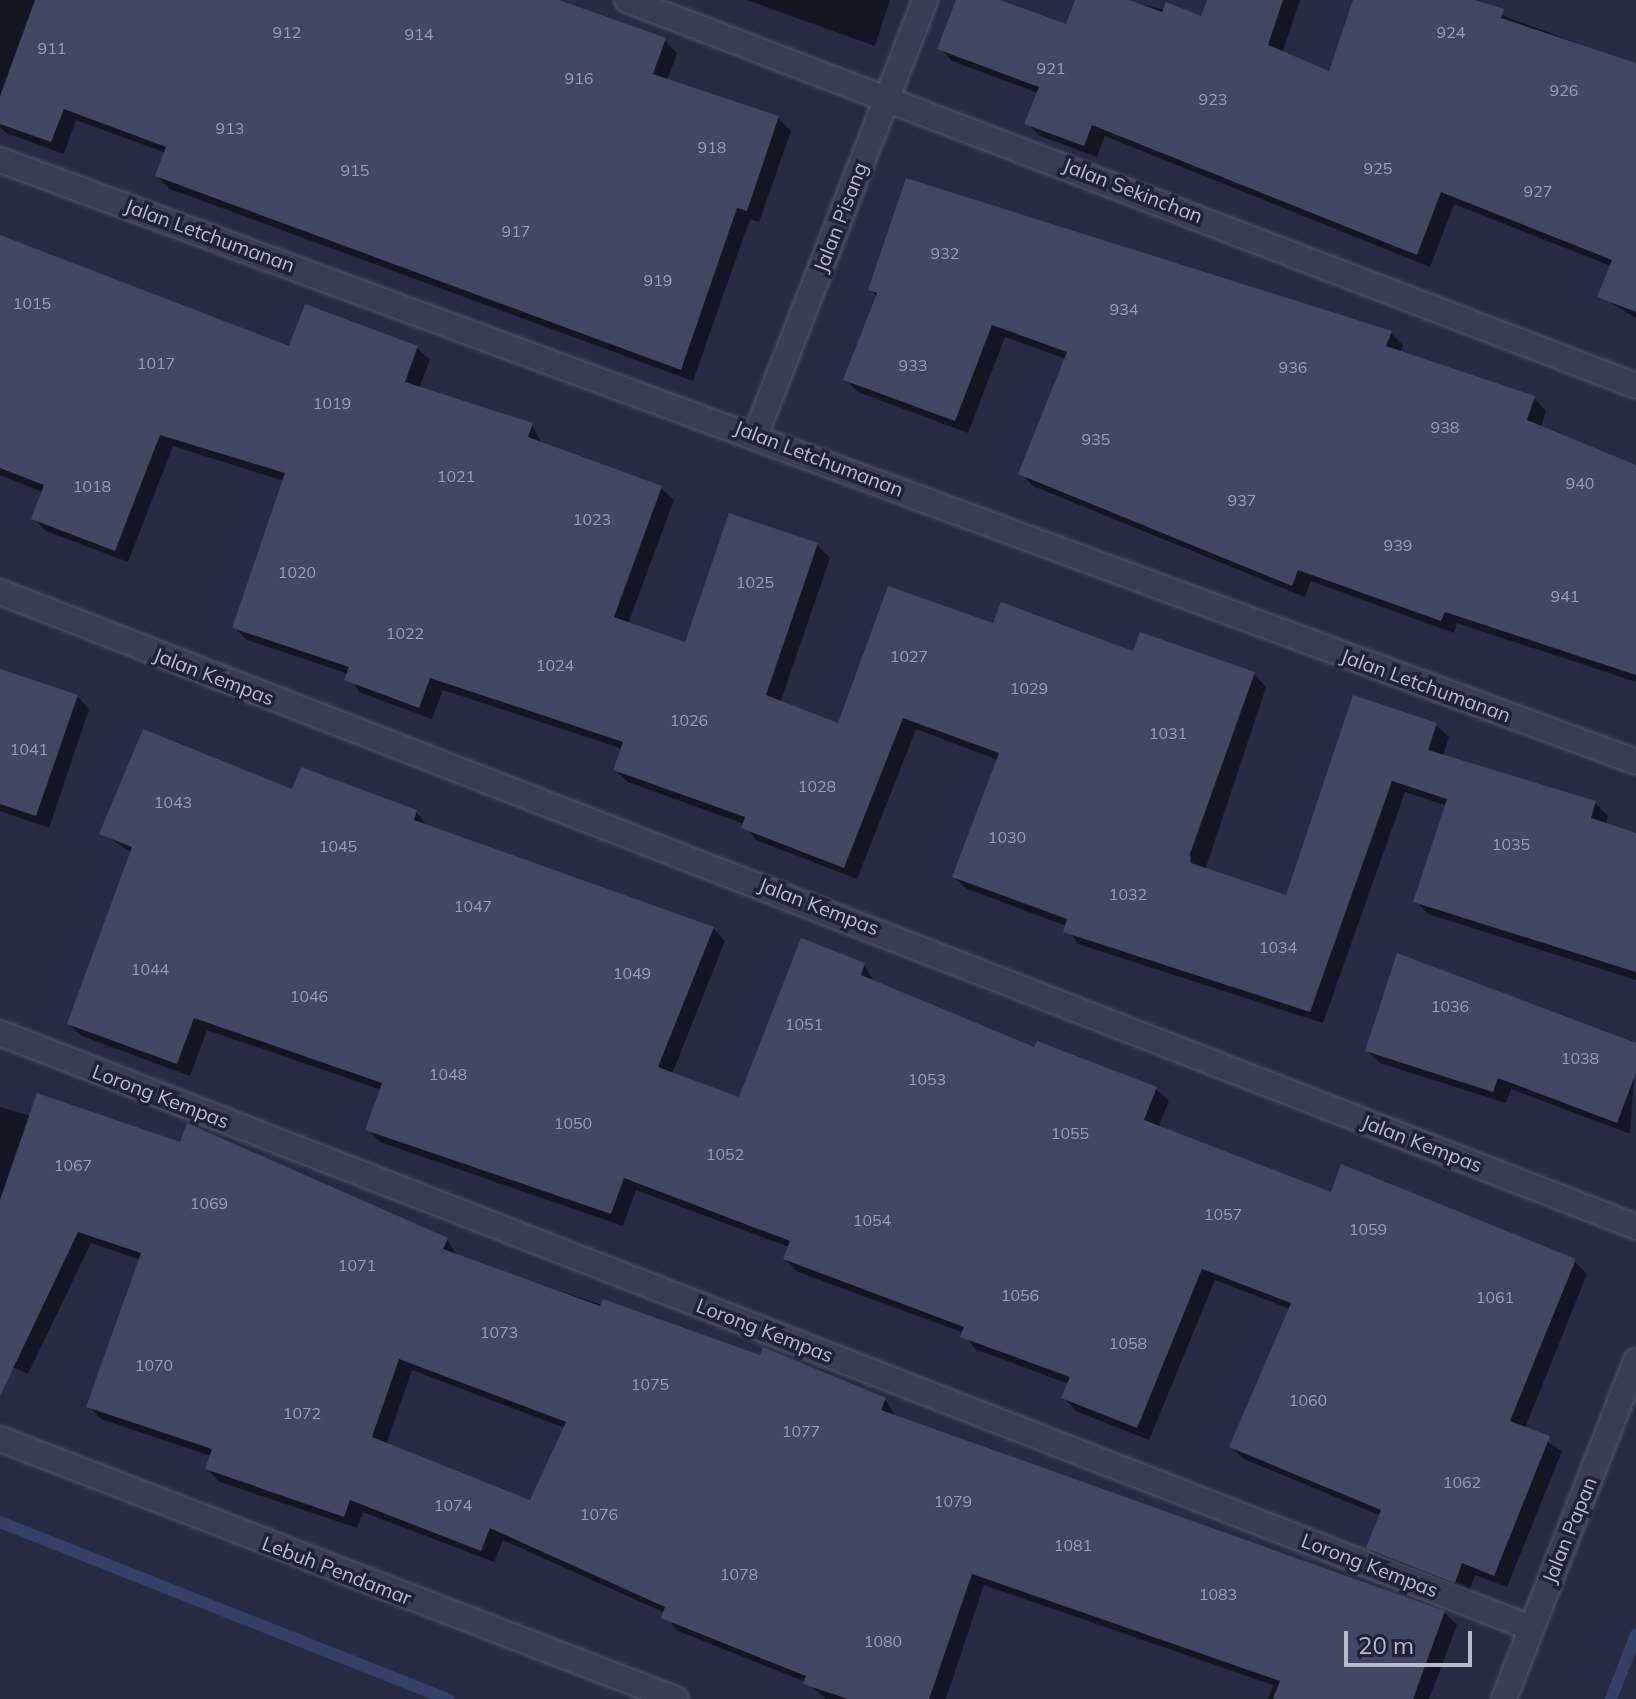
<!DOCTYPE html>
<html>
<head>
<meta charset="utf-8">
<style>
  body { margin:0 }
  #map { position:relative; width:1636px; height:1699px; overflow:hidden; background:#252c43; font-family:Mulish,sans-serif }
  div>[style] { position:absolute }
  .shadow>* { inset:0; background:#0007 }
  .stream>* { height:12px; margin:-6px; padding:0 6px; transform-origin:6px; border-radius:6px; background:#36416a }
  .building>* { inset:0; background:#404864 }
  .roads { filter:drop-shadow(0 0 2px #54596d) drop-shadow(0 0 2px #54596d) }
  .street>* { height:24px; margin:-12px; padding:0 12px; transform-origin:12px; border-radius:12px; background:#393f53 }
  span { translate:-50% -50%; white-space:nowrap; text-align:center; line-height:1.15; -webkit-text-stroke:7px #1e2338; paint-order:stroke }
  .number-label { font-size:16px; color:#989eb3 }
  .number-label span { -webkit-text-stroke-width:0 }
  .street-label { font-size:20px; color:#b6bacd }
  .scale { position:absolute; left:1344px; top:1631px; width:128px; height:36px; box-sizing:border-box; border:4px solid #b6bacd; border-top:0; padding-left:10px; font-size:24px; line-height:28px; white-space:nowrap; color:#b6bacd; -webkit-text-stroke:6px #1e2338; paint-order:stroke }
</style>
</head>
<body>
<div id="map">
  <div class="shadow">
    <i style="clip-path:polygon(0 0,541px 0,664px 40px,677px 53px,667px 81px,778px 118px,791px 131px,759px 222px,750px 219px,693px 381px,170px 189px,157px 176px,166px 153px,76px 120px,64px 154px,6px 133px,0 127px)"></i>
    <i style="clip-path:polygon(747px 0,890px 0,875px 46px)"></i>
    <i style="clip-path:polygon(958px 0,995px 0,1067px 27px,1077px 0,1124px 0,1202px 19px,1209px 0,1300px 0,1282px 53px,1330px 74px,1355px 0,1462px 0,1630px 63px,1636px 69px,1636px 318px,1600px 296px,1611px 266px,1454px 204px,1430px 267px,1105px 136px,1097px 157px,1040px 136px,1027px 123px,1038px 93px,952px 61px,940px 48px)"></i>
    <i style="clip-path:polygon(0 236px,290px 349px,417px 348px,430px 360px,419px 388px,532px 425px,542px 444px,661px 488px,674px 500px,628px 624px,686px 645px,731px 516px,817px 545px,830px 558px,780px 703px,839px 726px,994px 626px,1254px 674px,1266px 687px,1205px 870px,1287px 898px,1436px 725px,1449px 737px,1443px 756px,1595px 803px,1608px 816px,1605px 825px,1636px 835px,1636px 980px,1428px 914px,1416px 901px,1447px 806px,1405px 792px,1323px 1023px,1078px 944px,1067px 926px,967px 889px,954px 877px,998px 760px,916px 729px,857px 879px,756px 840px,744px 824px,628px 782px,615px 770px,623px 749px,443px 690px,432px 719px,359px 692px,349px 674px,247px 640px,234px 627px,284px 481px,173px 446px,128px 562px,46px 531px,33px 518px,43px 492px,0 475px)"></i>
    <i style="clip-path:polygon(870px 289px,1390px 332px,1403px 345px,1400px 353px,1534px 398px,1546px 411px,1541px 427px,1636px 467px,1636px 682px,1457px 623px,1454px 633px,1311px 581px,1305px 597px,1033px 486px,1021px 473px,1066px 359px,1005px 337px,968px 433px,858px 392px,846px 380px,877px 297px)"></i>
    <i style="clip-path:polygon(0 671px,77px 696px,89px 709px,49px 828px,0 811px)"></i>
    <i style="clip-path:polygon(294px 792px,416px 812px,428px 827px,713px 928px,725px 941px,672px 1074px,740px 1099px,864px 965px,875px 983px,1035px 1050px,1156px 1089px,1169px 1101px,1158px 1128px,1332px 1195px,1574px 1261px,1587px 1274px,1525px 1428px,1562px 1451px,1507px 1587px,1475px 1575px,1468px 1594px,1381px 1560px,1368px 1547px,1381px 1516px,1244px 1459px,1232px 1447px,1290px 1309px,1215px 1280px,1149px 1440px,1076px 1411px,1064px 1398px,1069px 1384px,975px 1349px,964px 1333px,798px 1272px,785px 1259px,789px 1247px,636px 1190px,623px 1226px,380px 1142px,368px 1130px,382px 1090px,207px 1030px,190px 1076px,82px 1036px,69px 1024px,132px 853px,102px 833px)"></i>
    <i style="clip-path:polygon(1636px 1045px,1630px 1134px,1511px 1089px,1506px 1103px,1380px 1063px,1367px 1051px)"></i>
    <i style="clip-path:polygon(evenodd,0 1107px,447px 1239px,458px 1257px,885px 1399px,896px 1417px,1444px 1612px,1457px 1625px,1429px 1699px,1268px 1699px,1273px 1685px,984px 1585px,946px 1699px,826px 1699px,806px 1682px,676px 1630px,665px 1613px,503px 1540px,494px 1562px,363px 1512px,357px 1528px,220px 1482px,207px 1469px,211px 1456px,101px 1419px,89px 1406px,141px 1260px,91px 1243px,28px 1374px,0 1361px,0 1107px,412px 1370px,565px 1428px,531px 1503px,386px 1445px,412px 1370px)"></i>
  </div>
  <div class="stream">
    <i style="left:0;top:1522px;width:482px;rotate:21.6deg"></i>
    <i style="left:1611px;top:1699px;width:69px;rotate:-68.7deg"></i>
  </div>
  <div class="building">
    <i style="clip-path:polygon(35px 0,559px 0,666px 38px,653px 74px,779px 116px,747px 211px,737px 208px,681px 370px,155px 176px,166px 147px,64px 109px,51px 142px,0 124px,0 96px)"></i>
    <i style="clip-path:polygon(956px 0,1000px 0,1066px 24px,1075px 0,1129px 0,1162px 12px,1166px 2px,1201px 16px,1207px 0,1283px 0,1268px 45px,1329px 71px,1353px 0,1475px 0,1504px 9px,1501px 18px,1636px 63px,1636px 312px,1597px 297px,1612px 260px,1441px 192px,1417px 255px,1092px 125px,1084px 146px,1024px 124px,1039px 87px,937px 49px)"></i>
    <i style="clip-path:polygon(906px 178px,1392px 331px,1386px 346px,1535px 396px,1527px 420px,1636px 465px,1636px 675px,1445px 612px,1441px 621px,1298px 570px,1292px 586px,1018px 474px,1067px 352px,992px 325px,955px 421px,843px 380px,877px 293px,868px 290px)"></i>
    <i style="clip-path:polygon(0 235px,289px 346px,305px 304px,418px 346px,405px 382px,533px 423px,528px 437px,662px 486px,614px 617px,685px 642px,729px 513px,818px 543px,766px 695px,838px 723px,888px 586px,993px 623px,1001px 602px,1133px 651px,1140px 632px,1255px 672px,1190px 854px,1191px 863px,1286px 895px,1353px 695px,1437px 723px,1428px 750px,1596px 801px,1591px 818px,1636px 833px,1636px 972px,1413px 902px,1447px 799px,1392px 781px,1310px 1012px,1063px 932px,1067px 919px,952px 877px,999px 753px,903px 718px,844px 868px,741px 828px,745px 817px,613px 770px,623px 742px,430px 678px,419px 708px,344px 680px,349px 667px,232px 628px,285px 473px,160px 435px,115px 551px,31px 519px,44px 485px,0 468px)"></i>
    <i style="clip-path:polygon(0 669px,78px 695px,36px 816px,0 804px)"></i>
    <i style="clip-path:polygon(143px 729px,292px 789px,301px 767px,417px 810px,414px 820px,714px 927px,658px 1067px,739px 1097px,801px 938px,865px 963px,861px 975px,1034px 1047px,1037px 1041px,1157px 1087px,1144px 1120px,1331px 1192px,1341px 1164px,1576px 1259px,1510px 1421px,1550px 1436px,1494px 1576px,1462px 1563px,1455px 1583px,1366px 1548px,1381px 1510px,1229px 1447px,1291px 1303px,1202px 1269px,1137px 1428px,1061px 1398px,1070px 1377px,960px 1337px,964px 1327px,783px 1259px,790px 1241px,624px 1178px,611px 1214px,365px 1130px,382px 1083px,194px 1018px,177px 1064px,67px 1024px,132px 847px,99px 834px)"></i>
    <i style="clip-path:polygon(1397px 953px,1636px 1043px,1636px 1073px,1617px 1123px,1498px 1078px,1493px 1092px,1365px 1051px)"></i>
    <i style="clip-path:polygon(evenodd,37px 1093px,180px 1142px,187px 1123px,448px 1238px,443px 1249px,600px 1306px,603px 1299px,760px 1355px,763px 1347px,886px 1398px,881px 1410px,1445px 1611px,1413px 1699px,1273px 1699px,1280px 1681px,972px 1574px,929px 1699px,848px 1699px,803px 1684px,806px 1676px,661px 1618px,665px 1607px,490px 1528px,481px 1551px,350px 1500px,344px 1517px,205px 1469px,212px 1449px,86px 1407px,141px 1253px,78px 1232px,0 1396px,0 1200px,37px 1093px,399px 1359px,566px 1422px,530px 1500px,372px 1437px,399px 1359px)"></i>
  </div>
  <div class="roads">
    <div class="street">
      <i style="left:627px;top:0;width:1080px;rotate:20.93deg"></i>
      <i style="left:0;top:160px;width:1743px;rotate:20.2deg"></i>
      <i style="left:756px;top:434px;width:466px;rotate:-68.7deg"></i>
      <i style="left:0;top:592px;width:1755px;rotate:21.21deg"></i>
      <i style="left:0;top:1033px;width:1643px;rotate:21.24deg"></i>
      <i style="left:0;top:1439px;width:724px;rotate:21.04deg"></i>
      <i style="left:1504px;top:1699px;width:363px;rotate:-68.7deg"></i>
    </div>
  </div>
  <div class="number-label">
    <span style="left:287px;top:32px">912</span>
    <span style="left:1451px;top:32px">924</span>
    <span style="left:419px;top:34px">914</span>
    <span style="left:52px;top:48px">911</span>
    <span style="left:1051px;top:68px">921</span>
    <span style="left:579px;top:78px">916</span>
    <span style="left:1564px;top:90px">926</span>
    <span style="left:1213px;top:99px">923</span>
    <span style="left:230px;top:128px">913</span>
    <span style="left:712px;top:147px">918</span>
    <span style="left:1378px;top:168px">925</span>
    <span style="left:355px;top:170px">915</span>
    <span style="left:1538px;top:191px">927</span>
    <span style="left:516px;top:231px">917</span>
    <span style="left:945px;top:253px">932</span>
    <span style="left:658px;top:280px">919</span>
    <span style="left:32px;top:303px">1015</span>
    <span style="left:1124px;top:309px">934</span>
    <span style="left:156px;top:363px">1017</span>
    <span style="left:913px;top:365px">933</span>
    <span style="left:1293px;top:367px">936</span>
    <span style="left:332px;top:403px">1019</span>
    <span style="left:1445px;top:427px">938</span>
    <span style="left:1096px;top:439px">935</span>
    <span style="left:456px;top:476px">1021</span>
    <span style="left:1580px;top:483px">940</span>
    <span style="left:92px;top:486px">1018</span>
    <span style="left:1242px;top:500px">937</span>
    <span style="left:592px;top:519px">1023</span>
    <span style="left:1398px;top:545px">939</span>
    <span style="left:297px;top:572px">1020</span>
    <span style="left:755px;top:582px">1025</span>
    <span style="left:1565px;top:596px">941</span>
    <span style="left:405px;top:633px">1022</span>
    <span style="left:909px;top:656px">1027</span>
    <span style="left:555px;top:665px">1024</span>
    <span style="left:1029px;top:688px">1029</span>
    <span style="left:689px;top:720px">1026</span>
    <span style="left:1168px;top:733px">1031</span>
    <span style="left:29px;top:749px">1041</span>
    <span style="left:817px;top:786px">1028</span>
    <span style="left:173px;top:802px">1043</span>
    <span style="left:1007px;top:837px">1030</span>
    <span style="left:1511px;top:844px">1035</span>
    <span style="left:338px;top:846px">1045</span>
    <span style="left:1128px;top:894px">1032</span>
    <span style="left:473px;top:906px">1047</span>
    <span style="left:1278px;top:947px">1034</span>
    <span style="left:150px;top:969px">1044</span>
    <span style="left:632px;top:973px">1049</span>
    <span style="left:309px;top:996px">1046</span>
    <span style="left:1450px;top:1006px">1036</span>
    <span style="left:804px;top:1024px">1051</span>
    <span style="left:1580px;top:1058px">1038</span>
    <span style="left:448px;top:1074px">1048</span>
    <span style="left:927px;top:1079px">1053</span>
    <span style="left:573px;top:1123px">1050</span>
    <span style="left:1070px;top:1133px">1055</span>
    <span style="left:725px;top:1154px">1052</span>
    <span style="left:73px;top:1165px">1067</span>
    <span style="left:209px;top:1203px">1069</span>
    <span style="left:1223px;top:1214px">1057</span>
    <span style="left:872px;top:1220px">1054</span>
    <span style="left:1368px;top:1229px">1059</span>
    <span style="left:357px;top:1265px">1071</span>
    <span style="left:1020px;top:1295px">1056</span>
    <span style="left:1495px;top:1297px">1061</span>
    <span style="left:499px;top:1332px">1073</span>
    <span style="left:1128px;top:1343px">1058</span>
    <span style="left:154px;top:1365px">1070</span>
    <span style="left:650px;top:1384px">1075</span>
    <span style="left:1308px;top:1400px">1060</span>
    <span style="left:302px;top:1413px">1072</span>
    <span style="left:801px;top:1431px">1077</span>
    <span style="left:1462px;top:1482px">1062</span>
    <span style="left:953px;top:1501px">1079</span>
    <span style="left:453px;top:1505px">1074</span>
    <span style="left:599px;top:1514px">1076</span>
    <span style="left:1073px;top:1545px">1081</span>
    <span style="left:739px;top:1574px">1078</span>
    <span style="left:1218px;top:1594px">1083</span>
    <span style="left:883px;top:1641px">1080</span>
  </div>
  <div class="street-label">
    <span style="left:1133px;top:190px;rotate:21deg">Jalan Sekinchan</span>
    <span style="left:840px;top:217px;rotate:-69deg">Jalan Pisang</span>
    <span style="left:210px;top:235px;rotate:20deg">Jalan Letchumanan</span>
    <span style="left:819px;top:458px;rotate:21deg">Jalan Letchumanan</span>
    <span style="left:214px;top:676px;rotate:21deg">Jalan Kempas</span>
    <span style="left:1426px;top:685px;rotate:20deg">Jalan Letchumanan</span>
    <span style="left:819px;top:906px;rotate:21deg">Jalan Kempas</span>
    <span style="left:161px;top:1096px;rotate:21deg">Lorong Kempas</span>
    <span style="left:1422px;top:1143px;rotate:21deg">Jalan Kempas</span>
    <span style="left:765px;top:1330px;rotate:21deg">Lorong Kempas</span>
    <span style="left:1569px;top:1530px;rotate:-68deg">Jalan Papan</span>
    <span style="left:1370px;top:1565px;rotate:21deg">Lorong Kempas</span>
    <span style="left:337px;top:1570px;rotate:21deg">Lebuh Pendamar</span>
  </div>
  <div class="scale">20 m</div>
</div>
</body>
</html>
